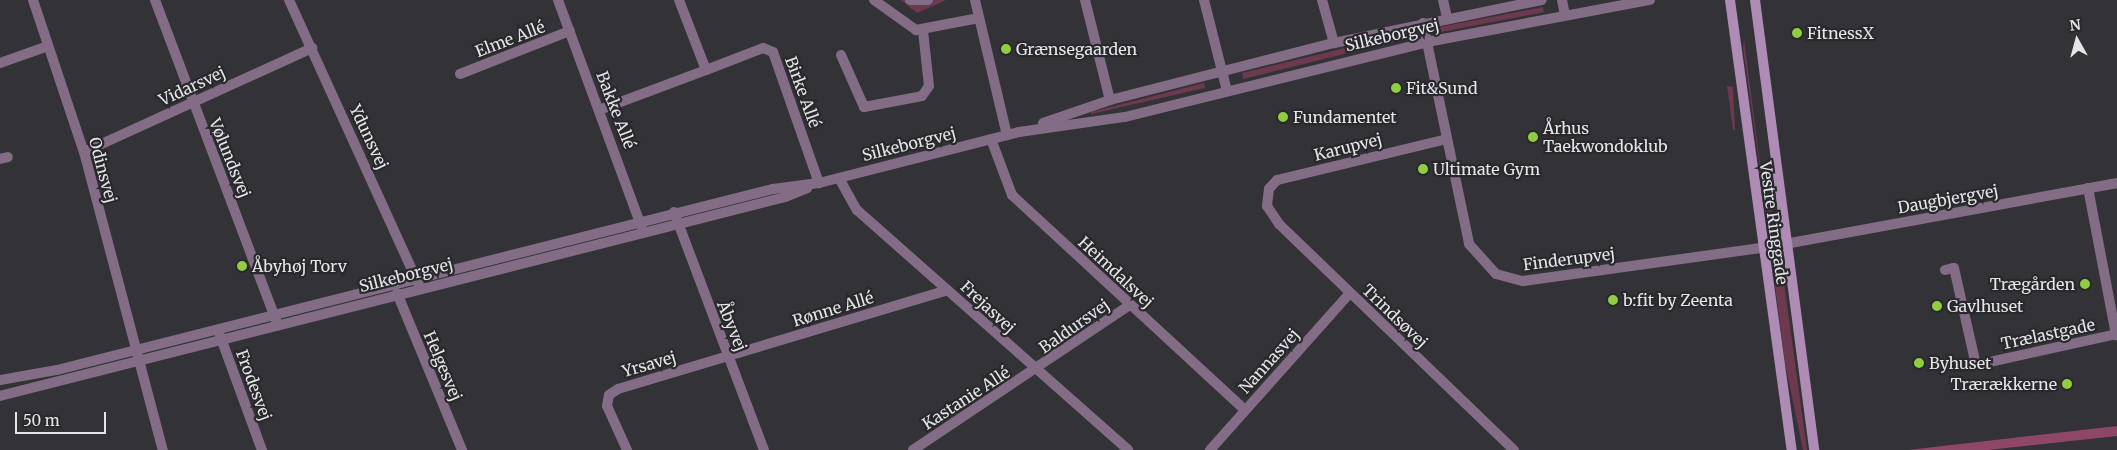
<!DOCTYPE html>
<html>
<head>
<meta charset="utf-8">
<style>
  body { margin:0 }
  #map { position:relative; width:2117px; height:450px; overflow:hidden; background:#333337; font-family:Merriweather,serif }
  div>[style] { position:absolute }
  .green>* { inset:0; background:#6c394f }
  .forest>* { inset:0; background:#8f4767 }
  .minor>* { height:10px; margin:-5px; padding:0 5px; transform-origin:5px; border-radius:5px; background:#836d86 }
  .tertiary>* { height:10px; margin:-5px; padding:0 5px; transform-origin:5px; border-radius:5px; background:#836d86 }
  .secondary>* { height:10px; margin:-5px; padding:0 5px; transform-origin:5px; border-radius:5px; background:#af8cb5 }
  .dots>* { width:14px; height:14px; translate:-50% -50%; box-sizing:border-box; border:2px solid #29292d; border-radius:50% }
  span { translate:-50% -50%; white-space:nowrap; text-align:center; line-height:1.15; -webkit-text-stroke:4.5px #29292d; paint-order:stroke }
  .poi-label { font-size:16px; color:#e5e5e8 }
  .left { translate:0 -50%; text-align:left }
  .right { translate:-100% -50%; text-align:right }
  .street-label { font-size:16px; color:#e5e5e8 }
  .north { position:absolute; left:2052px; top:15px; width:50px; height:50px; -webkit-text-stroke:4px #29292d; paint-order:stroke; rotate:353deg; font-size:14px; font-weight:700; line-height:20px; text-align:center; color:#e5e5e8 }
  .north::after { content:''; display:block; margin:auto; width:18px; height:22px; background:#e5e5e8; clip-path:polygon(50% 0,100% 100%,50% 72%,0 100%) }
  .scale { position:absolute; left:15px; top:412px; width:91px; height:22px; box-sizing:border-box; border:2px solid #e5e5e8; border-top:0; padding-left:6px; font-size:15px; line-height:18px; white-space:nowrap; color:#e5e5e8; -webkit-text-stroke:4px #29292d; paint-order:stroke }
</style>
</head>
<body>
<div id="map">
  <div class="green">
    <i style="clip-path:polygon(901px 0,946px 0,917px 13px)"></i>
    <i style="clip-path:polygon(1543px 7px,1544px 12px,1441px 32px,1440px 27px)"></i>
    <i style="clip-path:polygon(1403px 34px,1405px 39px,1243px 79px,1242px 73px)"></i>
    <i style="clip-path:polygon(1744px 40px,1761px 171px,1761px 175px,1743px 48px)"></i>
    <i style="clip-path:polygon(1204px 83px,1205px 88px,1091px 114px,1091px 112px)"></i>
    <i style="clip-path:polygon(1727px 86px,1733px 87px,1735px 130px,1733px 130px)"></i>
    <i style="clip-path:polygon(1762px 184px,1776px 225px,1807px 450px,1803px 450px,1785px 363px)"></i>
  </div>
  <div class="forest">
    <i style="clip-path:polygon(2117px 426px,2117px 436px,1988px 450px,1908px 450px)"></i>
  </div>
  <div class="minor">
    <i style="left:33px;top:0;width:160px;rotate:71.5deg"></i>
    <i style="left:84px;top:152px;width:308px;rotate:75.2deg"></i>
    <i style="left:155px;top:0;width:348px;rotate:69.3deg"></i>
    <i style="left:289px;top:0;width:315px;rotate:65.5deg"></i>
    <i style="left:558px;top:0;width:246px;rotate:69.8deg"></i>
    <i style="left:874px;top:0;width:52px;rotate:35.5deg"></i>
    <i style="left:916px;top:30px;width:64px;rotate:-10.8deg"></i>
    <i style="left:910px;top:0;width:18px"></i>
    <i style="left:975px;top:0;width:139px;rotate:76.7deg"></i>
    <i style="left:1085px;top:0;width:103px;rotate:76deg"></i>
    <i style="left:1204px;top:0;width:94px;rotate:75.8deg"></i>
    <i style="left:1322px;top:0;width:45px;rotate:74.4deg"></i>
    <i style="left:1443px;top:0;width:18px;rotate:77deg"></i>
    <i style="left:1562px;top:0;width:16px;rotate:79deg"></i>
    <i style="left:1423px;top:23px;width:226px;rotate:78.2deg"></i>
    <i style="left:1469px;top:244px;width:40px;rotate:48deg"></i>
    <i style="left:1496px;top:274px;width:28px;rotate:15deg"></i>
    <i style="left:1523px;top:281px;width:240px;rotate:-7.9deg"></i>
    <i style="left:841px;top:55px;width:57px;rotate:66.1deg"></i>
    <i style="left:864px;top:107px;width:59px;rotate:-10.7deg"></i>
    <i style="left:922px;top:96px;width:12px;rotate:-55deg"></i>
    <i style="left:929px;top:86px;width:55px;rotate:-96.2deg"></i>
    <i style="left:0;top:63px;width:51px;rotate:-19.5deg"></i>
    <i style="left:706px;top:70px;width:61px;rotate:-21.1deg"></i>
    <i style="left:763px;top:48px;width:11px;rotate:22deg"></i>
    <i style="left:773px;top:52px;width:139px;rotate:70.7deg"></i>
    <i style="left:460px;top:74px;width:118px;rotate:-21.4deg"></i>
    <i style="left:599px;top:110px;width:114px;rotate:-20.5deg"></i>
    <i style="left:706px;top:70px;width:75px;rotate:-111.1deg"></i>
    <i style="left:991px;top:139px;width:60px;rotate:69.4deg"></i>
    <i style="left:1012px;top:195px;width:317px;rotate:42.7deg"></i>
    <i style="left:1447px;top:139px;width:175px;rotate:166.4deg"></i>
    <i style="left:1277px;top:180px;width:12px;rotate:132deg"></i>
    <i style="left:1269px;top:189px;width:17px;rotate:97deg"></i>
    <i style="left:1267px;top:206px;width:22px;rotate:56deg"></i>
    <i style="left:1279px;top:224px;width:326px;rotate:43.9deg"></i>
    <i style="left:84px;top:152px;width:251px;rotate:-24.5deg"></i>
    <i style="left:0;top:159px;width:8px;rotate:-14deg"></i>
    <i style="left:839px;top:178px;width:37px;rotate:61deg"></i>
    <i style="left:857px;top:210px;width:362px;rotate:41.5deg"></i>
    <i style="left:2088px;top:188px;width:150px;rotate:79.2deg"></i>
    <i style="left:674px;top:212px;width:254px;rotate:69.3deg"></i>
    <i style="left:1785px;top:244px;width:338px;rotate:-10.4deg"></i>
    <i style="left:1945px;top:270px;width:9px;rotate:-13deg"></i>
    <i style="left:1954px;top:268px;width:99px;rotate:77.2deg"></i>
    <i style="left:1976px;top:365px;width:144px;rotate:-12.4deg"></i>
    <i style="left:397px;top:293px;width:170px;rotate:67.5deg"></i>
    <i style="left:218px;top:330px;width:128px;rotate:69.9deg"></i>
    <i style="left:627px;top:450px;width:48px;rotate:-114.4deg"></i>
    <i style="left:607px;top:406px;width:11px;rotate:-80deg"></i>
    <i style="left:609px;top:395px;width:11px;rotate:-34deg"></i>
    <i style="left:618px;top:389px;width:344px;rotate:-16.7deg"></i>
    <i style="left:913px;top:450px;width:261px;rotate:-33.8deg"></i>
    <i style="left:1210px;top:450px;width:210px;rotate:-48.3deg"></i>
  </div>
  <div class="tertiary">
    <i style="left:1043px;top:123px;width:71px;rotate:-18.9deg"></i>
    <i style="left:1110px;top:100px;width:231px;rotate:-14.3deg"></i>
    <i style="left:1334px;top:43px;width:212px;rotate:-11.7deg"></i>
    <i style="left:0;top:380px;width:58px;rotate:-10deg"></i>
    <i style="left:57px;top:370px;width:739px;rotate:-14.19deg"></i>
    <i style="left:773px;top:189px;width:46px;rotate:-7.4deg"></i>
    <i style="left:819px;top:183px;width:206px;rotate:-14.3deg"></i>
    <i style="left:1019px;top:132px;width:107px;rotate:-8.1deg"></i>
    <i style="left:1125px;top:117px;width:311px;rotate:-13.9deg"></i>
    <i style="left:1427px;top:42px;width:227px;rotate:-10.7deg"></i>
    <i style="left:0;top:396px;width:810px;rotate:-14.22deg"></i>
    <i style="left:785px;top:197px;width:24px;rotate:-22deg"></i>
  </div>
  <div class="secondary">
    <i style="left:1730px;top:0;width:454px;rotate:82.2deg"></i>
    <i style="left:1755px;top:0;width:454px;rotate:82.5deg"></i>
  </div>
  <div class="dots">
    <i style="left:1797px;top:33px;background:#90cd41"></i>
    <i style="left:1006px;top:49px;background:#90cd41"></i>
    <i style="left:1396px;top:88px;background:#90cd41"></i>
    <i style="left:1283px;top:117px;background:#90cd41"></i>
    <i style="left:1533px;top:137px;background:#90cd41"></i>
    <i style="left:1423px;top:169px;background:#90cd41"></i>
    <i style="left:242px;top:266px;background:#90cd41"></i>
    <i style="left:2085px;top:284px;background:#90cd41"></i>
    <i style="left:1613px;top:300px;background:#90cd41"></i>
    <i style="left:1937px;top:306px;background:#90cd41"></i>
    <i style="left:1919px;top:363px;background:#90cd41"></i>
    <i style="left:2067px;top:384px;background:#90cd41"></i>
  </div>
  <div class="poi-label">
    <span class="left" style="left:1807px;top:33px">FitnessX</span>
    <span class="left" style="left:1016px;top:49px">Grænsegaarden</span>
    <span class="left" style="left:1406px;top:88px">Fit&amp;Sund</span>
    <span class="left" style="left:1293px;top:117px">Fundamentet</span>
    <span class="left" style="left:1543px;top:137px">Århus<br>Taekwondoklub</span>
    <span class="left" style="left:1433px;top:169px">Ultimate Gym</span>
    <span class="left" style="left:252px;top:266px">Åbyhøj Torv</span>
    <span class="right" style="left:2075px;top:284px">Trægården</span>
    <span class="left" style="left:1623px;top:300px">b:fit by Zeenta</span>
    <span class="left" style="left:1947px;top:306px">Gavlhuset</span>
    <span class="left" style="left:1929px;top:363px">Byhuset</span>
    <span class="right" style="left:2057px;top:384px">Trærækkerne</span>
  </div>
  <div class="street-label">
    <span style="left:1392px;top:35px;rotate:-13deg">Silkeborgvej</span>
    <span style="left:510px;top:39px;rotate:-21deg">Elme Allé</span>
    <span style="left:192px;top:86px;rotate:-25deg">Vidarsvej</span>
    <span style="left:803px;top:92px;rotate:70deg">Birke Allé</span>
    <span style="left:616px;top:110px;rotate:69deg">Bakke Allé</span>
    <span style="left:369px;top:137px;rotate:65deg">Ydunsvej</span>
    <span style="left:909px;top:144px;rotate:-14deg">Silkeborgvej</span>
    <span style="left:1348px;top:147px;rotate:-14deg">Karupvej</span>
    <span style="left:230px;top:158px;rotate:68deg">Vølundsvej</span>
    <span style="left:103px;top:170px;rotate:75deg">Odinsvej</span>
    <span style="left:1948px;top:199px;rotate:-10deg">Daugbjergvej</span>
    <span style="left:1774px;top:223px;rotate:82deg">Vestre Ringgade</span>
    <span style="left:1569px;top:259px;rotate:-7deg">Finderupvej</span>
    <span style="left:1116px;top:272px;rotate:43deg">Heimdalsvej</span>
    <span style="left:406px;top:275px;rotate:-14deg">Silkeborgvej</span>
    <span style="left:988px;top:307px;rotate:43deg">Frejasvej</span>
    <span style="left:833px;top:309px;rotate:-17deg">Rønne Allé</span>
    <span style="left:1395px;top:316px;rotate:44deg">Trindsøvej</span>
    <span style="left:732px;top:326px;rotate:68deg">Åbyvej</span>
    <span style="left:1074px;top:326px;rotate:-35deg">Baldursvej</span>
    <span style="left:2048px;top:334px;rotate:-12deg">Trælastgade</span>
    <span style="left:1269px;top:361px;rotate:-48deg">Nannasvej</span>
    <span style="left:649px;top:364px;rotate:-16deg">Yrsavej</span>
    <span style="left:443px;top:366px;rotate:67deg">Helgesvej</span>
    <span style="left:254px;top:385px;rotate:70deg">Frodesvej</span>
    <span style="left:966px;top:398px;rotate:-33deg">Kastanie Allé</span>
  </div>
  <div class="north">N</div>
  <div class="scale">50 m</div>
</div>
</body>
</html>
